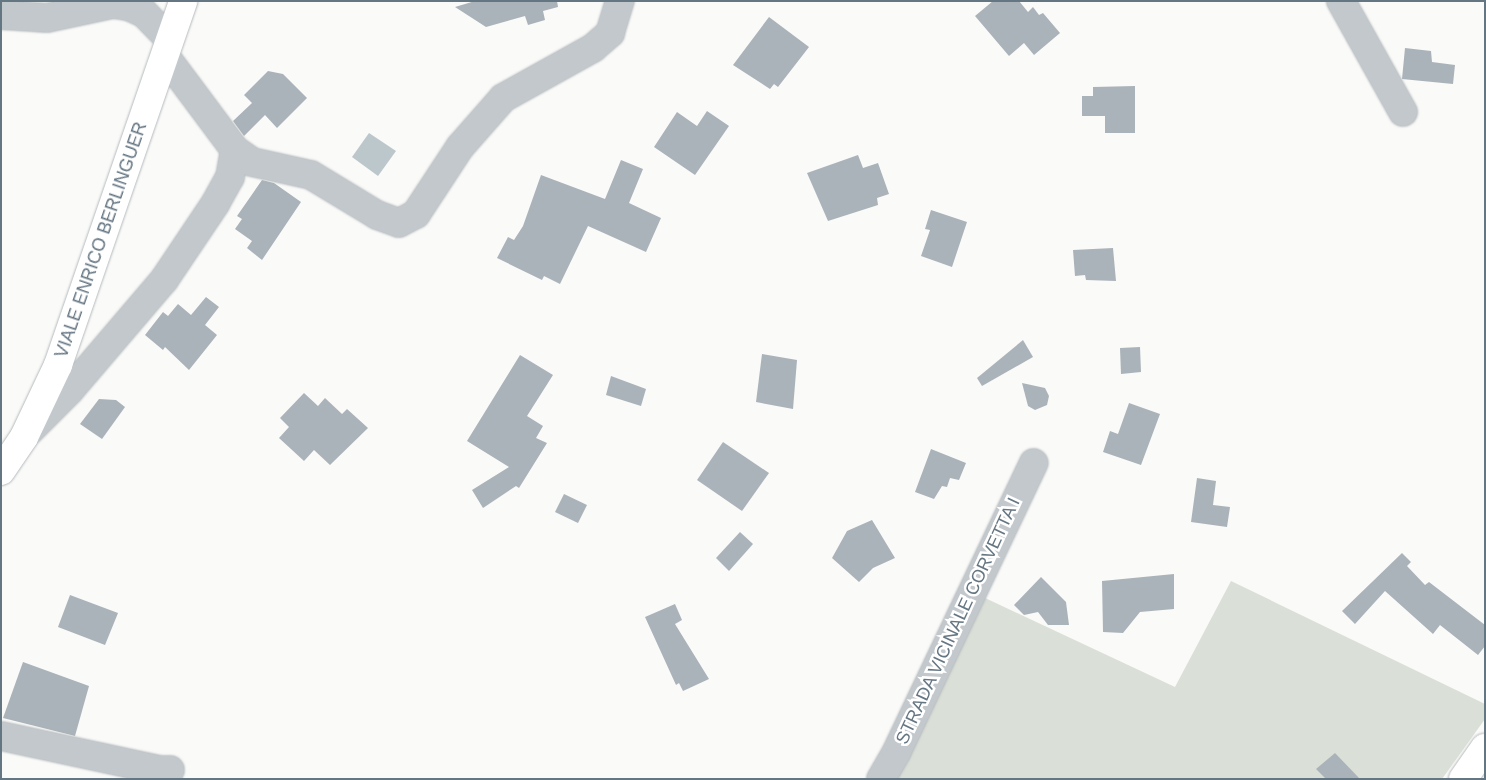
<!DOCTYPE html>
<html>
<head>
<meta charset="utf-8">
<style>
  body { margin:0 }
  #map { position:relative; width:1486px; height:780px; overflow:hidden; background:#fafaf8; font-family:Helvetica,sans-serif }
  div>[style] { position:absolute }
  .green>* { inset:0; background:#dadfd7 }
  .water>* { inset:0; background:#bbc7cb }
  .building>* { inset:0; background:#aab3b9 }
  .roads { filter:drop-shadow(0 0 1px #b5babe) drop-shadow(0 0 1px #b5babe) }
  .minor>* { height:28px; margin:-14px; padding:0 14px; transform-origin:14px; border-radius:14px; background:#c3c8cc }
  .major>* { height:28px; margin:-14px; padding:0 14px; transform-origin:14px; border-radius:14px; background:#fff }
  span { translate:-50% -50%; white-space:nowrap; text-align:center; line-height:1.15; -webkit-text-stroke:5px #fff; paint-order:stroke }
  .street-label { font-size:18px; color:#657683 }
  .frame { position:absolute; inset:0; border:2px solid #657683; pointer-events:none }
</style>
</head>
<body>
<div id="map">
  <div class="green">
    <i style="clip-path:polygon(1231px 581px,1485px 704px,1485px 719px,1442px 779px,897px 779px,983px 597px,1175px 687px)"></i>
  </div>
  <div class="water">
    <i style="clip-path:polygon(369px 133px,396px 151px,378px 176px,352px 157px)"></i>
  </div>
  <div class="building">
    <i style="clip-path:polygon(475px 1px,557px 1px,558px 7px,543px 11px,545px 20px,528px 25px,525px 16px,486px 27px,455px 7px)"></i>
    <i style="clip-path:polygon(993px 1px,1019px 1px,1028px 12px,1033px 7px,1039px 15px,1043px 13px,1060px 33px,1034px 55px,1024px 43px,1009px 56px,975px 16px)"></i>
    <i style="clip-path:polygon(769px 17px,809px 47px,778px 87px,774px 84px,770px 89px,733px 65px)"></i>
    <i style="clip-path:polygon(1405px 48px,1431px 51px,1432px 62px,1455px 65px,1453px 84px,1402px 79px)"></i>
    <i style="clip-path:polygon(268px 71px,283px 74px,307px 98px,277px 128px,265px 115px,244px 136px,233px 121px,252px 103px,244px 95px)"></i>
    <i style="clip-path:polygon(1135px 86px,1135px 133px,1105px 133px,1105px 116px,1082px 116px,1082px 96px,1093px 96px,1093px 87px)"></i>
    <i style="clip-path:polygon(707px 111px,729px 126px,695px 175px,654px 147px,677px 112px,697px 126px)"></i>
    <i style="clip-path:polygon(858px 155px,863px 168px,878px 163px,889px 194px,877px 198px,878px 205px,828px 221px,807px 173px)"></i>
    <i style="clip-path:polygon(621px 160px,643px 169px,629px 203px,661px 218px,646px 252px,588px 226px,560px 284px,544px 276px,542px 280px,497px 258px,508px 237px,514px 240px,523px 226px,541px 175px,605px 199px)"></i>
    <i style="clip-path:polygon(262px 180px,274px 183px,301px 202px,262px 260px,247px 248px,252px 241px,235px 229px,242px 219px,237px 216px)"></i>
    <i style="clip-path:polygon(931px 210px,967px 222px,952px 267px,921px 256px,930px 230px,925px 229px)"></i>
    <i style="clip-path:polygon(1113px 248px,1116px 281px,1086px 280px,1085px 275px,1075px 276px,1073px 250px)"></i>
    <i style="clip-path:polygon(206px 297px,219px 307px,205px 325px,217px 335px,189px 370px,165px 347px,163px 350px,145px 335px,163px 312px,168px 316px,178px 304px,191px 315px)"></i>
    <i style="clip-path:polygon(1023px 340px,1033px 357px,982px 386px,977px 378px)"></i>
    <i style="clip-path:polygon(1140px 347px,1141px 372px,1121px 374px,1120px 348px)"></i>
    <i style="clip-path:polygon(762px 354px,797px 360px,793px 409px,756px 402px)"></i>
    <i style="clip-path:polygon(520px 355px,553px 375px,527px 416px,543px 426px,536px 438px,547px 443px,519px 488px,516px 486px,483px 508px,472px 490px,509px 467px,467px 441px)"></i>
    <i style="clip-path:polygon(611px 376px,646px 389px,641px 406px,606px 395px)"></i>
    <i style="clip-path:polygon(1022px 383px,1045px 388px,1049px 396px,1047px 405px,1035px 410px,1028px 406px)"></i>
    <i style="clip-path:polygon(304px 393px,318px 406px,325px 398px,342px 414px,347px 409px,368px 428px,330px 465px,314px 450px,304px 461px,279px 438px,289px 427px,280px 418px)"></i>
    <i style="clip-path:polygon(99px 399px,116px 400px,125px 407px,102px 439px,80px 424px)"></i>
    <i style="clip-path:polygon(1129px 403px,1160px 414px,1141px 465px,1103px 452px,1110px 431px,1118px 434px)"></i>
    <i style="clip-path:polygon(723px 442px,769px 473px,742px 511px,697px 480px)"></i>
    <i style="clip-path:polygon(931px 449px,966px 463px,959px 480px,950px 478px,947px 487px,942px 486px,934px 499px,915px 492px)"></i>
    <i style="clip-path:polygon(1197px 478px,1216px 481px,1213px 505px,1230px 507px,1227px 527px,1191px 522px)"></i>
    <i style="clip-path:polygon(564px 494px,587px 505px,578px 523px,555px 512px)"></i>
    <i style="clip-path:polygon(872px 520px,895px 558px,873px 568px,859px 582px,832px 558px,847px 531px)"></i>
    <i style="clip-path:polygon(740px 532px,753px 544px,729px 571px,716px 558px)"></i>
    <i style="clip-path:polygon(1402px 553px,1411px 562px,1407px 566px,1425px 585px,1429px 582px,1485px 625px,1485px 646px,1478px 655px,1440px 625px,1433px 634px,1385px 591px,1355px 624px,1342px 611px)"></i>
    <i style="clip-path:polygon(1174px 574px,1174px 609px,1140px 612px,1123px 633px,1103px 632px,1102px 581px)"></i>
    <i style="clip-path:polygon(1041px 577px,1066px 602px,1069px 625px,1048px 625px,1038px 612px,1024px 615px,1014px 605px)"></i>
    <i style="clip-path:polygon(70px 595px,118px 613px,105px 645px,58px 627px)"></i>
    <i style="clip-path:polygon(675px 604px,682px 620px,675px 624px,709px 679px,683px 691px,679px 683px,676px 685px,645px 617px)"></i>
    <i style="clip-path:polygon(23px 662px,89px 686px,75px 736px,3px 718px)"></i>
    <i style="clip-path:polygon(1335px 753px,1360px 779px,1326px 779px,1316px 769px)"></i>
  </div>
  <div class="roads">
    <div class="minor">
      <i style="left:1341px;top:1px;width:127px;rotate:60.8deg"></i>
      <i style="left:1px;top:15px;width:46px;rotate:3.7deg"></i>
      <i style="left:47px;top:18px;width:67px;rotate:-12deg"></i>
      <i style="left:113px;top:4px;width:15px;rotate:8deg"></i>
      <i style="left:128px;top:6px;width:17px;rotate:24deg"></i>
      <i style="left:144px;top:13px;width:37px;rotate:46deg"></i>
      <i style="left:165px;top:56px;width:117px;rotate:53.3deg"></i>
      <i style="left:28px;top:432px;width:59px;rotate:-45deg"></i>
      <i style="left:70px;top:390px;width:145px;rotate:-49.5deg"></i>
      <i style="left:164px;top:280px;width:92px;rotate:-56.1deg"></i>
      <i style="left:215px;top:204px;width:31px;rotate:-61deg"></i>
      <i style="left:230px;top:177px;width:27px;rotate:-80deg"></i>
      <i style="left:235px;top:150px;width:21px;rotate:35deg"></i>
      <i style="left:252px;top:162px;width:60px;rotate:12.4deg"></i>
      <i style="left:311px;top:175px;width:77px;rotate:31.2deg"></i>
      <i style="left:377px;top:215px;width:23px;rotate:20deg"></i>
      <i style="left:399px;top:223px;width:19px;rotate:-28deg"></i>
      <i style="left:416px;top:214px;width:80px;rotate:-56.7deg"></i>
      <i style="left:460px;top:147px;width:65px;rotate:-48.7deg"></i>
      <i style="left:503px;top:98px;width:103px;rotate:-29.1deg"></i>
      <i style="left:593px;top:48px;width:23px;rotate:-41deg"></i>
      <i style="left:610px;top:33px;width:34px;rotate:-73deg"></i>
      <i style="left:1px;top:736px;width:162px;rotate:12.1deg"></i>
      <i style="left:159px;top:770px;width:11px"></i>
      <i style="left:881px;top:779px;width:30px;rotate:-60deg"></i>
      <i style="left:896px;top:753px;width:321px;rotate:-64.6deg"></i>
    </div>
    <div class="major">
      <i style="left:1px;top:471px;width:41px;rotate:-55.9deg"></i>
      <i style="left:24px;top:437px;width:80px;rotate:-64.7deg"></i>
      <i style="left:58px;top:365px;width:385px;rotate:-71deg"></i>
      <i style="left:1463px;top:779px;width:38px;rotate:-55deg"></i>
    </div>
  </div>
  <div class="street-label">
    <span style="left:101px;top:240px;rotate:-71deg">VIALE ENRICO BERLINGUER</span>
    <span style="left:958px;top:621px;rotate:-65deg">STRADA VICINALE CORVETTA I</span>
  </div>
  <div class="frame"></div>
</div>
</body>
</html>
